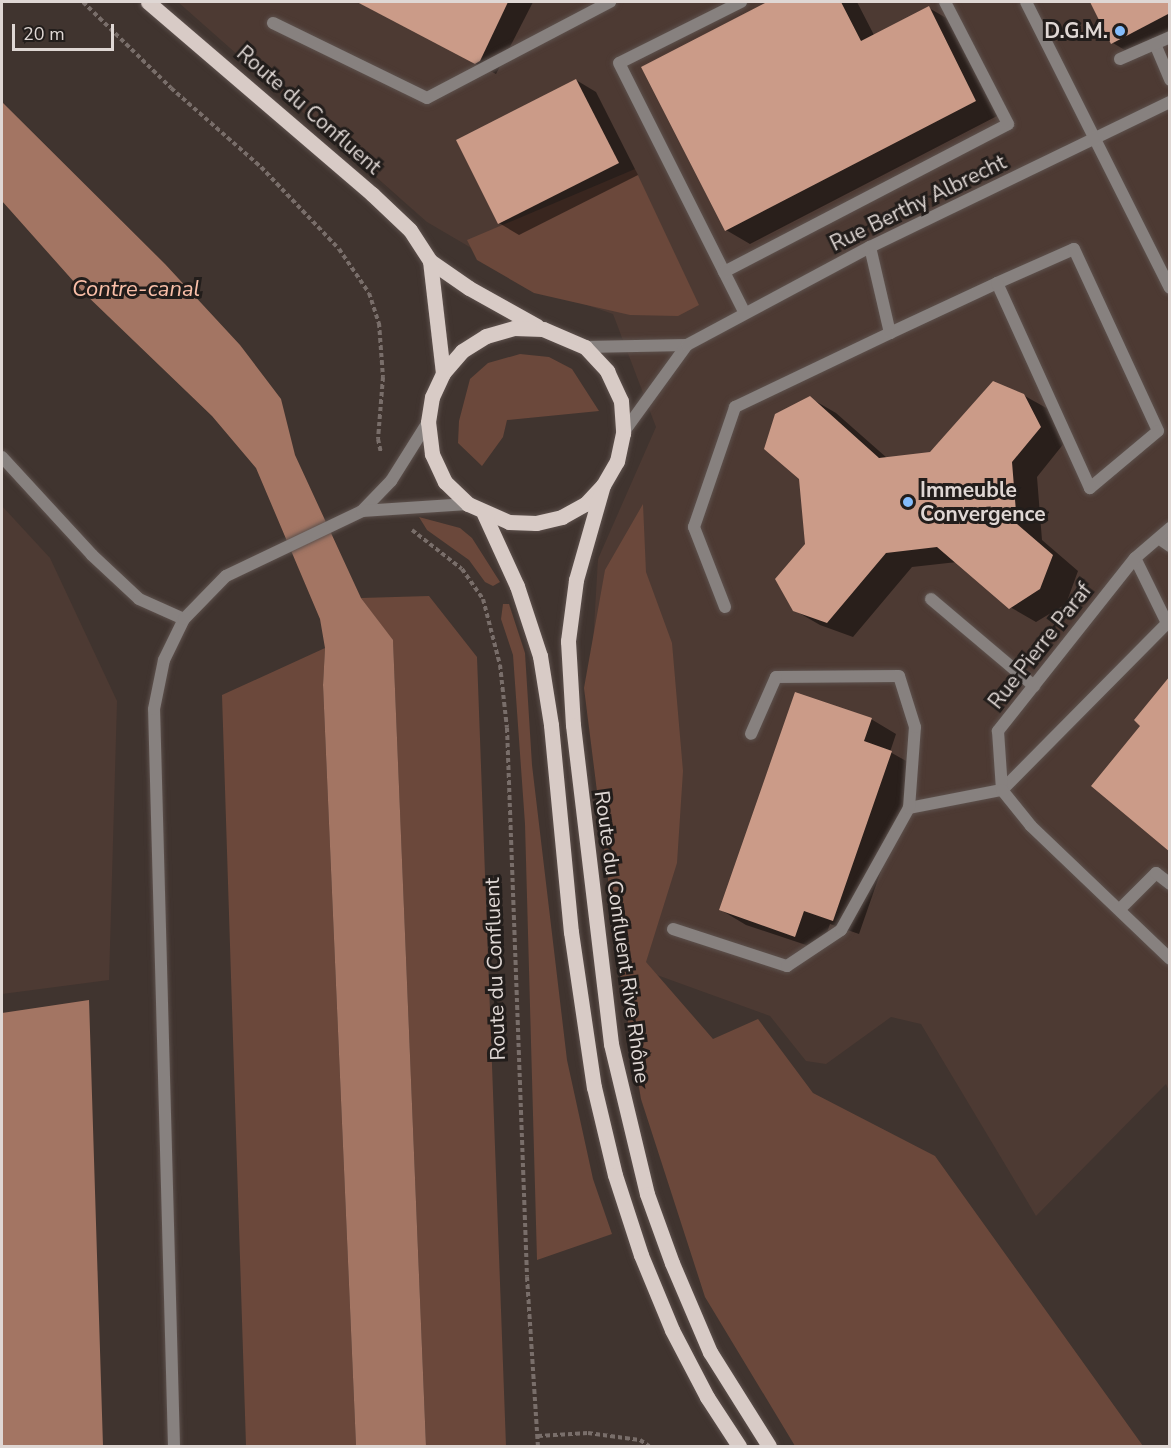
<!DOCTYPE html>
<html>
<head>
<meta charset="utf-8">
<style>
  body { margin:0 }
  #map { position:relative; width:1171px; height:1448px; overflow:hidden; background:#40342f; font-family:"Nunito Sans",sans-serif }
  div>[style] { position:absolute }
  .built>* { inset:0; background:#4d3a33 }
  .green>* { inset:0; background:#6b483b }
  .water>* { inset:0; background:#a37563 }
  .shadow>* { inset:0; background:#0007 }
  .building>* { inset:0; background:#cb9b88 }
  .path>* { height:4px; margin-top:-2px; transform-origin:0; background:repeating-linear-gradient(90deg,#796e6a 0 4.5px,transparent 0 7.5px) }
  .roads { filter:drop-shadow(0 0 2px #5d514d) drop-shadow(0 0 2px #5d514d) }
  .lane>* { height:12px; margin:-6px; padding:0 6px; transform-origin:6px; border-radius:6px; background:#87817f }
  .street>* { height:12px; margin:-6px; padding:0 6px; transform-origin:6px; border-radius:6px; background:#87817f }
  .primary>* { height:15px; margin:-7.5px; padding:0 7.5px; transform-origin:7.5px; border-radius:7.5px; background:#d8cbc6 }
  .dots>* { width:16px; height:16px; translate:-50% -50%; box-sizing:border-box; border:3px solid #221d1b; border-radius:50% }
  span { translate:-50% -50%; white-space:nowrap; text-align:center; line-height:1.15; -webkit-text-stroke:6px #221d1b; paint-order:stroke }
  .poi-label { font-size:21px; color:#dfd7d4; font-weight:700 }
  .right { translate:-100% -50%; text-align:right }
  .left { translate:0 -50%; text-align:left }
  .street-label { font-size:21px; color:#dfd7d4 }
  .water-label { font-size:22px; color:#fabfa8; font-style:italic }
  .frame { position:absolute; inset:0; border:3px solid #dfd7d4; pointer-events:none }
  .scale { position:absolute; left:12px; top:24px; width:102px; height:27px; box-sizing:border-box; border:3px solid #dfd7d4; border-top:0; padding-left:8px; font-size:18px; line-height:21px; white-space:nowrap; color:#dfd7d4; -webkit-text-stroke:4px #221d1b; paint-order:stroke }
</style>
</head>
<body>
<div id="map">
  <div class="built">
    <i style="clip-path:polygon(178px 2px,1169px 2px,1169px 1091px,1166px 1084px,1036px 1216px,921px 1024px,891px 1017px,826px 1064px,806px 1061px,770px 1016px,632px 966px,591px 678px,598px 559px,656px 427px,613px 314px,543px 290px,427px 222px)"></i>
    <i style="clip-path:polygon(2px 506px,50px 558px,117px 701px,109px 980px,2px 994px)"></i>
  </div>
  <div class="green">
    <i style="clip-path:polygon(635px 169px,699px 305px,678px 316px,630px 315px,534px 293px,477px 260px,467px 240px)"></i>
    <i style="clip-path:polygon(520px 354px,549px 357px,572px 369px,599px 411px,507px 420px,503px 437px,482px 466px,458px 443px,459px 421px,470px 379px,488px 363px)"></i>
    <i style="clip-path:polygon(643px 504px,646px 572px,672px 643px,683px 771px,677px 863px,646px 962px,713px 1039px,758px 1019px,813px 1093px,935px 1156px,1143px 1446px,795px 1446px,705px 1297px,641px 1099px,620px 975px,584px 688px,605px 570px)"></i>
    <i style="clip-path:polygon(419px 517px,460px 528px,472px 538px,500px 582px,493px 586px,485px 582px,469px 560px,427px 530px)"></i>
    <i style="clip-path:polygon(429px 596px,477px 657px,506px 1446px,426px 1446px,393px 641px,361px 598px)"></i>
    <i style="clip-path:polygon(503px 604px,509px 604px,525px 653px,532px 765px,567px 1060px,593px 1179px,612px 1234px,537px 1260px,525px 824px,513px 655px,501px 619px)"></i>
    <i style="clip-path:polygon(325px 648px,323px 685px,356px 1446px,246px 1446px,222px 695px)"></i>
  </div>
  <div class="water">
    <i style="clip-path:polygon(2px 102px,165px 264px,240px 345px,281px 399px,295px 455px,361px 598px,393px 640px,426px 1446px,356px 1446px,323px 685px,325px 648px,320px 619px,256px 468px,212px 416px,83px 292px,2px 201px)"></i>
    <i style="clip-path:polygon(89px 1000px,103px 1446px,2px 1446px,2px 1013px)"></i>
  </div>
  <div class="shadow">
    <i style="clip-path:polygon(358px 2px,533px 2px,496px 74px)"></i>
    <i style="clip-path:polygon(770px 2px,857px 2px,874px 35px,929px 8px,953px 22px,999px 115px,750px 244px,726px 230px,643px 67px)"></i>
    <i style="clip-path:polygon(1092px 2px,1170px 2px,1170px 41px,1138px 58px,1113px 43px)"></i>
    <i style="clip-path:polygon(576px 80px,596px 92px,638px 175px,519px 235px,499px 223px)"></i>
    <i style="clip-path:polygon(1023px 395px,1050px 410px,1065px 442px,1037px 477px,1042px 540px,1078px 571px,1066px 604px,1036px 622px,1010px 607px,957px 562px,912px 567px,853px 637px,820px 625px,794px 610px,806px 544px,810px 398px,836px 413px,887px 458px,931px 454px)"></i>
    <i style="clip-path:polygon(871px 719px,896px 734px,890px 752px,917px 767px,859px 934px,830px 924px,821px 950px,746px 925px,721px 910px)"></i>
  </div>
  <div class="building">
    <i style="clip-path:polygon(357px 2px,508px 2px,480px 61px,475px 64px)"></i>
    <i style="clip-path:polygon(767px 2px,841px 2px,861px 41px,929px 6px,976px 101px,725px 231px,641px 67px)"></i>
    <i style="clip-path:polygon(1090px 2px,1170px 2px,1170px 13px,1111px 44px)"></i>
    <i style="clip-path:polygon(576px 79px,619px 163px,498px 224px,456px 140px)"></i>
    <i style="clip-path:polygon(993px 381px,1024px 394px,1041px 427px,1012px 462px,1017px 524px,1053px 555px,1040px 589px,1009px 609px,937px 547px,886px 553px,827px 623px,793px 611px,775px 579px,805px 544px,799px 479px,764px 449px,775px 414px,810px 396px,879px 458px,930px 452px)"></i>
    <i style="clip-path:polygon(1170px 676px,1170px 852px,1091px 786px,1140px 726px,1134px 720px)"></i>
    <i style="clip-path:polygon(795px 692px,872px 718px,864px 741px,892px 751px,833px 921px,804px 911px,795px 937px,719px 910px)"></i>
  </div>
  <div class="path">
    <i style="left:83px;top:2px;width:123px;rotate:44.3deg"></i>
    <i style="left:171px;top:88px;width:120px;rotate:41.3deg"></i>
    <i style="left:261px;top:167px;width:113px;rotate:46.4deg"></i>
    <i style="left:339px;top:249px;width:53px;rotate:55.7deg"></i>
    <i style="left:369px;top:293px;width:32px;rotate:72deg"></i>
    <i style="left:379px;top:323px;width:54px;rotate:85.8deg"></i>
    <i style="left:383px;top:377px;width:62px;rotate:94.6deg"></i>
    <i style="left:378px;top:439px;width:14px;rotate:78deg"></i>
    <i style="left:412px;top:530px;width:63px;rotate:38deg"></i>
    <i style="left:462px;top:569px;width:37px;rotate:55deg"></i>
    <i style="left:483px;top:599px;width:68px;rotate:75.6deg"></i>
    <i style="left:500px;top:665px;width:63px;rotate:83.7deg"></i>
    <i style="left:507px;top:728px;width:549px;rotate:87.91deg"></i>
    <i style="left:527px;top:1277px;width:169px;rotate:86.3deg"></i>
    <i style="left:538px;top:1436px;width:50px;rotate:-3.4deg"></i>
    <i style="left:588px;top:1433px;width:52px;rotate:7.7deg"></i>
    <i style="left:640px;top:1440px;width:11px;rotate:34deg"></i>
  </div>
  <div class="roads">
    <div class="lane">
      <i style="left:741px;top:2px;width:136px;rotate:153.4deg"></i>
      <i style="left:619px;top:63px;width:279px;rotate:63.3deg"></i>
      <i style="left:273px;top:23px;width:171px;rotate:26deg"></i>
      <i style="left:427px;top:98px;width:207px;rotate:-27.7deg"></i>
      <i style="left:1155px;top:44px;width:39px;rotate:67deg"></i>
      <i style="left:1120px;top:59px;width:55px;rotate:-23.7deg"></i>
      <i style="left:724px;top:272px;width:320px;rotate:-27.5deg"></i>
      <i style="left:1008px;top:124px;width:137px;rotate:-117.3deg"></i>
      <i style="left:890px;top:333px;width:118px;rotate:-25deg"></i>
      <i style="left:997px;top:283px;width:84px;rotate:-23.8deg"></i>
      <i style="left:1074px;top:249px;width:200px;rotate:65.2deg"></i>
      <i style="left:1158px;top:431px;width:89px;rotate:140deg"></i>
      <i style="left:1090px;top:488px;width:225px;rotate:-114.4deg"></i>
      <i style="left:1160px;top:539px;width:12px;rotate:35deg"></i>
      <i style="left:931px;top:599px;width:135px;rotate:40.2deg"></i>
      <i style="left:725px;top:607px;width:86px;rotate:-111.2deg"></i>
      <i style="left:694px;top:527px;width:127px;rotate:-71.1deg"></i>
      <i style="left:735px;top:407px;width:172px;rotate:-25.5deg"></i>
      <i style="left:890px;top:333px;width:88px;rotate:-103.1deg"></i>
      <i style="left:909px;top:808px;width:95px;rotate:-11deg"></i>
      <i style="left:1002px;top:790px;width:235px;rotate:-45.3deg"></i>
      <i style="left:1167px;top:623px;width:72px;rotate:-116.2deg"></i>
      <i style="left:1120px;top:909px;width:51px;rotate:-45deg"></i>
      <i style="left:1156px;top:873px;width:18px;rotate:38deg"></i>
      <i style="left:673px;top:929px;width:120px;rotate:18deg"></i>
      <i style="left:787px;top:966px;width:65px;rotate:-33.7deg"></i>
      <i style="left:841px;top:930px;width:140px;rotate:-60.9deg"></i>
      <i style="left:909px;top:808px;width:81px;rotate:-85.8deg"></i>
      <i style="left:915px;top:727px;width:53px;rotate:-107.4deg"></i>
      <i style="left:899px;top:676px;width:123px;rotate:179.5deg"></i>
      <i style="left:776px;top:677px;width:62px;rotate:113.7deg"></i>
    </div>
    <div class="street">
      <i style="left:1026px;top:2px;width:320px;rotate:63.3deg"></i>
      <i style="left:585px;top:347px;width:102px;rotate:-1.1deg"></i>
      <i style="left:623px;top:433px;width:109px;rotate:-54deg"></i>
      <i style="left:687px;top:345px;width:208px;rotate:-28.2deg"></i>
      <i style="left:870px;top:247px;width:333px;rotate:-25.8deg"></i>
      <i style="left:2px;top:457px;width:133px;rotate:47.4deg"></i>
      <i style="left:92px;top:555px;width:64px;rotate:43.1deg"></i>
      <i style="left:139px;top:599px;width:49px;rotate:24deg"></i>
      <i style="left:362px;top:511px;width:42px;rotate:-46deg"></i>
      <i style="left:391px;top:481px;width:70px;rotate:-57.9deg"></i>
      <i style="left:1170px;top:528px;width:46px;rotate:139.4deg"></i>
      <i style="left:1135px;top:558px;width:221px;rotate:128.4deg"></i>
      <i style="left:998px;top:731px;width:59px;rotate:86.1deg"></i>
      <i style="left:1002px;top:790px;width:46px;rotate:51.1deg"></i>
      <i style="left:1031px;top:826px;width:192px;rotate:43.7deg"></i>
      <i style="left:174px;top:1446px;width:737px;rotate:-91.55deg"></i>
      <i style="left:154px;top:709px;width:50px;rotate:-78.5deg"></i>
      <i style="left:164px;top:660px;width:46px;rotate:-64deg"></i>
      <i style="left:184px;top:619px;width:60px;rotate:-45.7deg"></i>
      <i style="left:226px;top:576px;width:151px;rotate:-25.5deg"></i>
      <i style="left:362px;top:511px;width:106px;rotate:-3.8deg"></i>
    </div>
    <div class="primary">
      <i style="left:148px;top:2px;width:295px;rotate:40.6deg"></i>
      <i style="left:372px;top:194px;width:52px;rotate:43.5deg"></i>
      <i style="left:410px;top:230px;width:37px;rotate:57deg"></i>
      <i style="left:430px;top:261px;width:47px;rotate:34.7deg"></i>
      <i style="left:469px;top:288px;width:78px;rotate:29.2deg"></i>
      <i style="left:430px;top:261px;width:113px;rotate:83.4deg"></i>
      <i style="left:603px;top:485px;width:26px;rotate:133deg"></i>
      <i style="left:585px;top:504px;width:26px;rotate:151deg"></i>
      <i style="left:562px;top:517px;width:27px;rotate:167deg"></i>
      <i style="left:536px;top:523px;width:27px;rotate:-178deg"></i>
      <i style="left:509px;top:522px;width:45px;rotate:-156.3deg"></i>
      <i style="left:468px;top:504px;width:32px;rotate:-136deg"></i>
      <i style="left:445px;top:482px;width:31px;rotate:-115deg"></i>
      <i style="left:432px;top:454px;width:32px;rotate:-97deg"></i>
      <i style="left:428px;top:422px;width:25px;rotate:-81deg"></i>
      <i style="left:432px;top:397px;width:26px;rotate:-65deg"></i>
      <i style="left:443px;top:373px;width:29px;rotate:-49deg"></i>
      <i style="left:462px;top:351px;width:28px;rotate:-32deg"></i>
      <i style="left:486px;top:336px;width:29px;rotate:-16deg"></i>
      <i style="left:514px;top:328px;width:29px;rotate:2deg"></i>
      <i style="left:543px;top:329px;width:46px;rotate:23.2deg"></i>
      <i style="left:585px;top:347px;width:33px;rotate:47deg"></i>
      <i style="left:607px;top:371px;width:33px;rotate:65deg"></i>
      <i style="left:621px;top:401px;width:32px;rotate:86deg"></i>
      <i style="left:623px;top:433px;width:29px;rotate:102deg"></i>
      <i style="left:617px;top:461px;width:28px;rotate:120deg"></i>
      <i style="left:603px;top:485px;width:99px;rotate:105.9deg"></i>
      <i style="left:576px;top:580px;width:62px;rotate:97.5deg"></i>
      <i style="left:568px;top:641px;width:84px;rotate:86.6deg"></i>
      <i style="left:573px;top:725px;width:321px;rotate:83.2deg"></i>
      <i style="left:611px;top:1044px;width:154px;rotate:76.5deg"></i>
      <i style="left:647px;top:1194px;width:73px;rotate:70.1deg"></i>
      <i style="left:672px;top:1263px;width:97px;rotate:66.9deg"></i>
      <i style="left:710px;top:1352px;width:111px;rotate:57.9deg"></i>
      <i style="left:484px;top:514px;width:79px;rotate:65.4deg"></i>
      <i style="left:517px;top:586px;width:74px;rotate:71.8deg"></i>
      <i style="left:540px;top:656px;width:70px;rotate:80.9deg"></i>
      <i style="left:551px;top:725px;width:208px;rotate:84.5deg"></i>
      <i style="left:571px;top:932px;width:157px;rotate:81.6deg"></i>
      <i style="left:594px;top:1087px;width:90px;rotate:76.6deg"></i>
      <i style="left:615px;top:1175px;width:84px;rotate:72deg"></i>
      <i style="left:641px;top:1255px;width:81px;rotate:67.5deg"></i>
      <i style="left:672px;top:1330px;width:76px;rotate:62.4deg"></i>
      <i style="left:707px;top:1397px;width:59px;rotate:56.9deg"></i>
    </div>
  </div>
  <div class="dots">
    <i style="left:1120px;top:31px;background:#84bcfb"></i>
    <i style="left:908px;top:502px;background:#84bcfb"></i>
  </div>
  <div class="poi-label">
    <span class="right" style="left:1108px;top:31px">D.G.M.</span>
    <span class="left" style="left:920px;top:502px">Immeuble<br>Convergence</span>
  </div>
  <div class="street-label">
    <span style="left:309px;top:110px;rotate:41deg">Route du Confluent</span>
    <span style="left:918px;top:203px;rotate:-26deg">Rue Berthy Albrecht</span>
    <span style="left:1040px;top:646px;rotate:-52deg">Rue Pierre Paraf</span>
    <span style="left:622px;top:937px;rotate:82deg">Route du Confluent Rive Rhône</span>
    <span style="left:495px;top:969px;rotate:-92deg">Route du Confluent</span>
  </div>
  <div class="water-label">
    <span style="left:136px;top:290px">Contre-canal</span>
  </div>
  <div class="frame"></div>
  <div class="scale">20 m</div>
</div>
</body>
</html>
